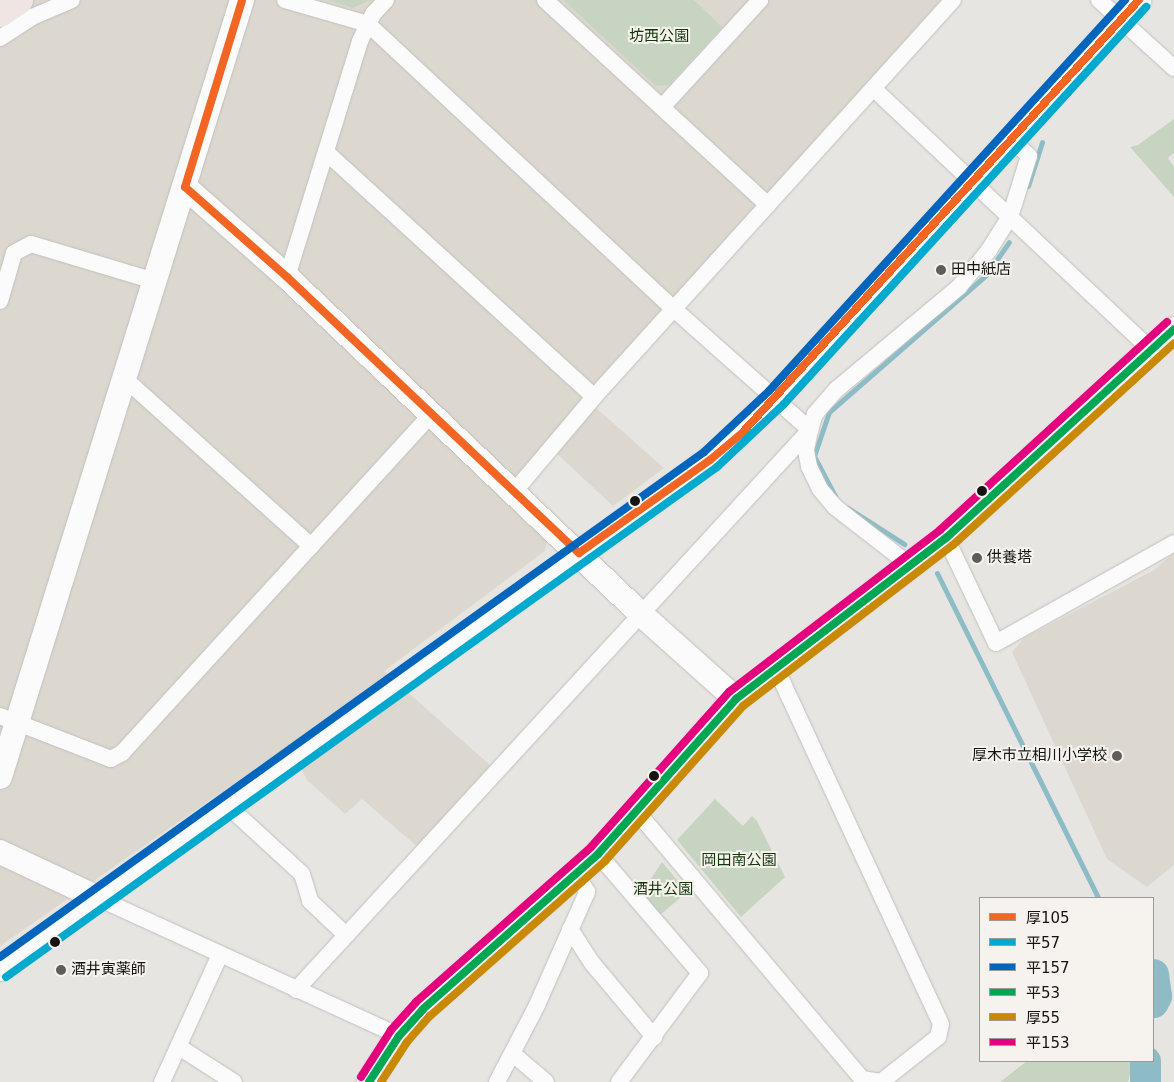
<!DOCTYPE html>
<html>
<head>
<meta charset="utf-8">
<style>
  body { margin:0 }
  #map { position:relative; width:1174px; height:1082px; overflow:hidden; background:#e7e5e2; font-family:"DejaVu Sans","Noto Sans JP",sans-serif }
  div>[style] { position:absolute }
  .built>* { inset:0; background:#dcd8d0 }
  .green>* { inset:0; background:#c7d4c2 }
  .stream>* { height:5px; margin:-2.5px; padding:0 2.5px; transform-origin:2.5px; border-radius:2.5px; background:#8dbcc7 }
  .river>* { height:31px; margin:-15.5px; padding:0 15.5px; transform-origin:15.5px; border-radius:15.5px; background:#8dbcc7 }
  .roads { filter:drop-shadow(0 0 1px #c1c0be) drop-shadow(0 0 1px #c1c0be) }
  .street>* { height:16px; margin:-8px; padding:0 8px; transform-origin:8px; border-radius:8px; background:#fbfbfb }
  .secondary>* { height:24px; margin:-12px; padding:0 12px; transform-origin:12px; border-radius:12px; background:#fbfbfb }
  .highway>* { height:28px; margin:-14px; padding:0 14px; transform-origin:14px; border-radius:14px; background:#efe5e2 }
  .bus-1>* { height:8px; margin:-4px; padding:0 4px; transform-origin:4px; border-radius:4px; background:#f26522 }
  .bus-2>* { height:8px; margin:-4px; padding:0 4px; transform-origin:4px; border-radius:4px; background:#00a9ce }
  .bus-3>* { height:8px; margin:-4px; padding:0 4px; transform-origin:4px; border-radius:4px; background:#0065bd }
  .bus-4>* { height:8px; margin:-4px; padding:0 4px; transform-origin:4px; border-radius:4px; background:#00a651 }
  .bus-5>* { height:8px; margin:-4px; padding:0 4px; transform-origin:4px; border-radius:4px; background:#ca8904 }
  .bus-6>* { height:8px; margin:-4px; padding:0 4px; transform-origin:4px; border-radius:4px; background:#e5007d }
  .dots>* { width:14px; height:14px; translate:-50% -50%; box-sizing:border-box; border:2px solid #f6f3ee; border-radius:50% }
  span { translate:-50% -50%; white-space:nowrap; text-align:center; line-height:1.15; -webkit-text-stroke:4px #f6f3ee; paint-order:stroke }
  .park-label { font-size:15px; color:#13370b }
  .poi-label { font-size:15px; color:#151412 }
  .left { translate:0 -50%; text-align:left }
  .right { translate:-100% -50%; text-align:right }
  .legend { position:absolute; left:979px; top:897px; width:175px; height:165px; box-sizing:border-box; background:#f6f3ee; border:1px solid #9c9a96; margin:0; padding:6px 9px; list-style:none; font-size:15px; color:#151412 }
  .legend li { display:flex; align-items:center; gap:10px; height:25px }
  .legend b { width:25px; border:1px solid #9c9a96 }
</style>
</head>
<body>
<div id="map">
  <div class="built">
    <i style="clip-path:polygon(0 0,941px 0,503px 490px,547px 537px,545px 551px,384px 671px,491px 766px,419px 848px,362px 799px,345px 814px,307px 780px,289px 745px,0 946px)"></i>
    <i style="clip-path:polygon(594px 406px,664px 468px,613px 506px,554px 451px)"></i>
    <i style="clip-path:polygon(1174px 553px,1174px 865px,1147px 887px,1107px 859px,1012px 652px,1024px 638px,1154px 570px)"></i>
  </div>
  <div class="green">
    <i style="clip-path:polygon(328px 0,370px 0,353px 8px)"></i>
    <i style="clip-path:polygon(563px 0,694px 0,722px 27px,669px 85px,656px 86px)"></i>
    <i style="clip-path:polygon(1174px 119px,1174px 153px,1168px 158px,1174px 167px,1174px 197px,1130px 147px,1138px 145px)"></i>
    <i style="clip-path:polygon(715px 799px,743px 826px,752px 816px,757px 821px,785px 877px,741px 917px,677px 840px)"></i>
    <i style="clip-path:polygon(662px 862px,687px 892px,660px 915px,642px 892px)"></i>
    <i style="clip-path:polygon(1027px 1061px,1130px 1061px,1132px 1065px,1128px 1082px,1000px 1082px)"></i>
  </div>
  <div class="stream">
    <i style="left:1028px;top:186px;width:46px;rotate:-72.3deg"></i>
    <i style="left:835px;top:496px;width:45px;rotate:-117.7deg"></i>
    <i style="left:814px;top:456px;width:46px;rotate:-71.2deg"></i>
    <i style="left:829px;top:412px;width:208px;rotate:-41.1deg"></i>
    <i style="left:986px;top:275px;width:40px;rotate:-55.1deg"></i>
    <i style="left:848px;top:508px;width:67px;rotate:32.7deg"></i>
    <i style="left:937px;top:573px;width:363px;rotate:63.6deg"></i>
  </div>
  <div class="river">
    <i style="left:1153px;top:974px;width:22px;rotate:82deg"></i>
    <i style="left:1156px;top:996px;width:7px;rotate:117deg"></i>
    <i style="left:1145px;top:1061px;width:21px;rotate:90deg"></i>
  </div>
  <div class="roads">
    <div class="street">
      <i style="left:285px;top:0;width:86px;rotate:16.1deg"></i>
      <i style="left:368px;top:24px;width:420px;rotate:43deg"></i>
      <i style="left:675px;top:310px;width:181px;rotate:41.6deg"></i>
      <i style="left:810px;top:430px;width:760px;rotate:132.55deg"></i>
      <i style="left:545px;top:0;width:303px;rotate:42.6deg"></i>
      <i style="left:1099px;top:0;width:101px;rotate:42.2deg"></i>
      <i style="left:0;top:38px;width:38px;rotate:-33deg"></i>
      <i style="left:32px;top:17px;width:43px;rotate:-23deg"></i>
      <i style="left:874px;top:89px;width:381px;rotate:43.3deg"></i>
      <i style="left:663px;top:106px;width:144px;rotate:-47.5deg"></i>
      <i style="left:326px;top:152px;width:363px;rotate:42.4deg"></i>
      <i style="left:287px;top:277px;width:247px;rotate:-72.8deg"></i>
      <i style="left:360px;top:41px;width:30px;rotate:-64deg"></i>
      <i style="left:373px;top:14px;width:19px;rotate:-47deg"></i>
      <i style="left:0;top:301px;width:50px;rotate:-73.7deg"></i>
      <i style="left:14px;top:253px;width:19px;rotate:-28deg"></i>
      <i style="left:31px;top:244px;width:128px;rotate:16.7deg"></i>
      <i style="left:125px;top:379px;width:250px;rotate:41.9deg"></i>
      <i style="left:513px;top:493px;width:126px;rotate:-49.8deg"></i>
      <i style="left:594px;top:397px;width:535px;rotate:-47.88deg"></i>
      <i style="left:946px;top:538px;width:116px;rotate:64.5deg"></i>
      <i style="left:996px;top:643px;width:204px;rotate:-29.3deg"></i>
      <i style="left:911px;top:566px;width:96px;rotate:-142.2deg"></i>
      <i style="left:835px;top:507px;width:23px;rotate:-130deg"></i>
      <i style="left:820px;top:489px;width:25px;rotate:-116deg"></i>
      <i style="left:809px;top:466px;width:16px;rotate:-101deg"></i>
      <i style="left:806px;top:450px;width:20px;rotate:-79deg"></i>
      <i style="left:810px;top:430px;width:17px;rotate:-73deg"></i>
      <i style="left:815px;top:414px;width:33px;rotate:-49deg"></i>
      <i style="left:837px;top:389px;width:159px;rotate:-39.9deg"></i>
      <i style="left:959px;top:287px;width:48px;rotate:-51deg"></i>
      <i style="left:989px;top:250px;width:39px;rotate:-58deg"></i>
      <i style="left:1010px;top:217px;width:64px;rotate:-72.7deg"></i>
      <i style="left:1029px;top:156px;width:23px;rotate:-137deg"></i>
      <i style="left:0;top:716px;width:119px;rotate:21.2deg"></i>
      <i style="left:111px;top:759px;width:13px;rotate:-29deg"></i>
      <i style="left:122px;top:753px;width:460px;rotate:-47.6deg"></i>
      <i style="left:228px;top:806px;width:100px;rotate:42.6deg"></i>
      <i style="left:302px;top:874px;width:28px;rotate:73deg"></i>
      <i style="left:310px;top:901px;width:50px;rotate:43.4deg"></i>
      <i style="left:638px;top:813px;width:348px;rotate:49.9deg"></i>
      <i style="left:862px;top:1079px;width:19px;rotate:9deg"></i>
      <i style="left:881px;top:1082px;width:73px;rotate:-38.3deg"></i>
      <i style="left:938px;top:1037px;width:13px;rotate:-77deg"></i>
      <i style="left:941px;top:1024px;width:376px;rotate:-114.9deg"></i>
      <i style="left:783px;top:683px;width:16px;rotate:-133deg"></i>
      <i style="left:598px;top:854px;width:157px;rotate:49.4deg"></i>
      <i style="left:700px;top:973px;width:136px;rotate:126.6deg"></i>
      <i style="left:98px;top:898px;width:331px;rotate:24.6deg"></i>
      <i style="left:570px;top:929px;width:40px;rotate:57.1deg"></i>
      <i style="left:592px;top:963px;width:97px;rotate:50deg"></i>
      <i style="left:179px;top:1047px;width:65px;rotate:32.5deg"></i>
      <i style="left:513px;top:1054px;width:43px;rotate:40.3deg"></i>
      <i style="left:162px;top:1082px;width:140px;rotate:-65.5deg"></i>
      <i style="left:497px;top:1082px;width:87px;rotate:-62.5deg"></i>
      <i style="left:537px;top:1005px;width:124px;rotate:-66.1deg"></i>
      <i style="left:587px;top:892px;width:21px;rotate:-119deg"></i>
    </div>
    <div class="secondary">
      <i style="left:185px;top:187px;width:136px;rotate:41.4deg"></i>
      <i style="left:287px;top:277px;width:490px;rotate:43.6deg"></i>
      <i style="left:642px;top:615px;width:126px;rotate:41.8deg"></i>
      <i style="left:0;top:777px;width:814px;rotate:-72.7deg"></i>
      <i style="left:0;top:852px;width:108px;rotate:25.1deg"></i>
      <i style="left:0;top:969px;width:874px;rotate:-35.64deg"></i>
      <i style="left:710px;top:460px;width:91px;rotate:-43.2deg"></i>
      <i style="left:776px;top:398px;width:539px;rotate:-47.63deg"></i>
      <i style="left:369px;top:1082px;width:55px;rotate:-56.9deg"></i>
      <i style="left:399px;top:1036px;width:36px;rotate:-48deg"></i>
      <i style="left:423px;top:1009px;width:234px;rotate:-41.5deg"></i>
      <i style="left:598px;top:854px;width:208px;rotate:-48.3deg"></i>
      <i style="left:736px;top:699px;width:265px;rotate:-37.5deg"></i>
      <i style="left:946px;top:538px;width:309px;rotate:-42.5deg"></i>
    </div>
    <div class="highway">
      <i style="left:0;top:13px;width:23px;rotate:-34deg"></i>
    </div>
  </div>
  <div class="bus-1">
    <i style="left:185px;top:187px;width:136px;rotate:41.4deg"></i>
    <i style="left:287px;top:277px;width:402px;rotate:43.4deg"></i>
    <i style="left:185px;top:187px;width:195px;rotate:-73deg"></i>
    <i style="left:579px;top:553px;width:161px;rotate:-35.4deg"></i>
    <i style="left:710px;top:460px;width:40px;rotate:-40deg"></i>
    <i style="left:741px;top:434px;width:589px;rotate:-47.48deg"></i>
  </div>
  <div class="bus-2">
    <i style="left:6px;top:977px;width:875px;rotate:-35.65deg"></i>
    <i style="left:717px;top:467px;width:91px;rotate:-43.2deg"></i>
    <i style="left:783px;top:405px;width:539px;rotate:-47.63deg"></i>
  </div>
  <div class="bus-3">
    <i style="left:0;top:957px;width:866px;rotate:-35.65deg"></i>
    <i style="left:704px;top:452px;width:89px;rotate:-43.2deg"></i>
    <i style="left:769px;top:391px;width:529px;rotate:-47.68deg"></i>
  </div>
  <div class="bus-4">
    <i style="left:369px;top:1082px;width:55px;rotate:-56.9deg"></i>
    <i style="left:399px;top:1036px;width:36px;rotate:-48deg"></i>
    <i style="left:423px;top:1009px;width:234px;rotate:-41.5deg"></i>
    <i style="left:598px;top:854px;width:208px;rotate:-48.3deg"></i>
    <i style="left:736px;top:699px;width:265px;rotate:-37.5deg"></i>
    <i style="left:946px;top:538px;width:309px;rotate:-42.5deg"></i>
  </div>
  <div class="bus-5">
    <i style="left:381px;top:1082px;width:48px;rotate:-57deg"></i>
    <i style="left:407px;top:1042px;width:35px;rotate:-49deg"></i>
    <i style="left:430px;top:1016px;width:234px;rotate:-41.5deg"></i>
    <i style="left:605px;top:861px;width:208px;rotate:-48.3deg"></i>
    <i style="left:743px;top:706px;width:265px;rotate:-37.5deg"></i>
    <i style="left:953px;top:545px;width:299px;rotate:-42.4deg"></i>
  </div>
  <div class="bus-6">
    <i style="left:361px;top:1077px;width:56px;rotate:-57.4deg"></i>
    <i style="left:391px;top:1030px;width:38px;rotate:-48deg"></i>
    <i style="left:416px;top:1002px;width:234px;rotate:-41.5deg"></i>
    <i style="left:591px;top:847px;width:208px;rotate:-48.3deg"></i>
    <i style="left:729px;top:692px;width:266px;rotate:-37.5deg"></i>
    <i style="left:940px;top:530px;width:308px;rotate:-42.5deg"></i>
  </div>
  <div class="dots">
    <i style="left:941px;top:270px;background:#5e5d5b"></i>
    <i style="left:982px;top:491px;background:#151412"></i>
    <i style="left:635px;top:501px;background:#151412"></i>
    <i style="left:977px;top:558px;background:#5e5d5b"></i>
    <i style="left:1117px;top:756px;background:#5e5d5b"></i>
    <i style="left:654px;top:776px;background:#151412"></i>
    <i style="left:55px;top:942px;background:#151412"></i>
    <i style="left:61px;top:970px;background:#5e5d5b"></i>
  </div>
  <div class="park-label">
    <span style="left:659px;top:37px">坊西公園</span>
    <span style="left:739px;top:861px">岡田南公園</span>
    <span style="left:663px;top:890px">酒井公園</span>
  </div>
  <div class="poi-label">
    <span class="left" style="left:951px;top:270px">田中紙店</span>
    <span class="left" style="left:987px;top:558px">供養塔</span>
    <span class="right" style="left:1107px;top:756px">厚木市立相川小学校</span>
    <span class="left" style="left:71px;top:970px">酒井寅薬師</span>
  </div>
  <ul class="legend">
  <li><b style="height:6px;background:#f26522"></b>厚105</li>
  <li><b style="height:6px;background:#00a9ce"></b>平57</li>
  <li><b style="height:6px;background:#0065bd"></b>平157</li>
  <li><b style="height:6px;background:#00a651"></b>平53</li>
  <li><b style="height:6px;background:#ca8904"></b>厚55</li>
  <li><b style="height:6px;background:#e5007d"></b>平153</li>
  </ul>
</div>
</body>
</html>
